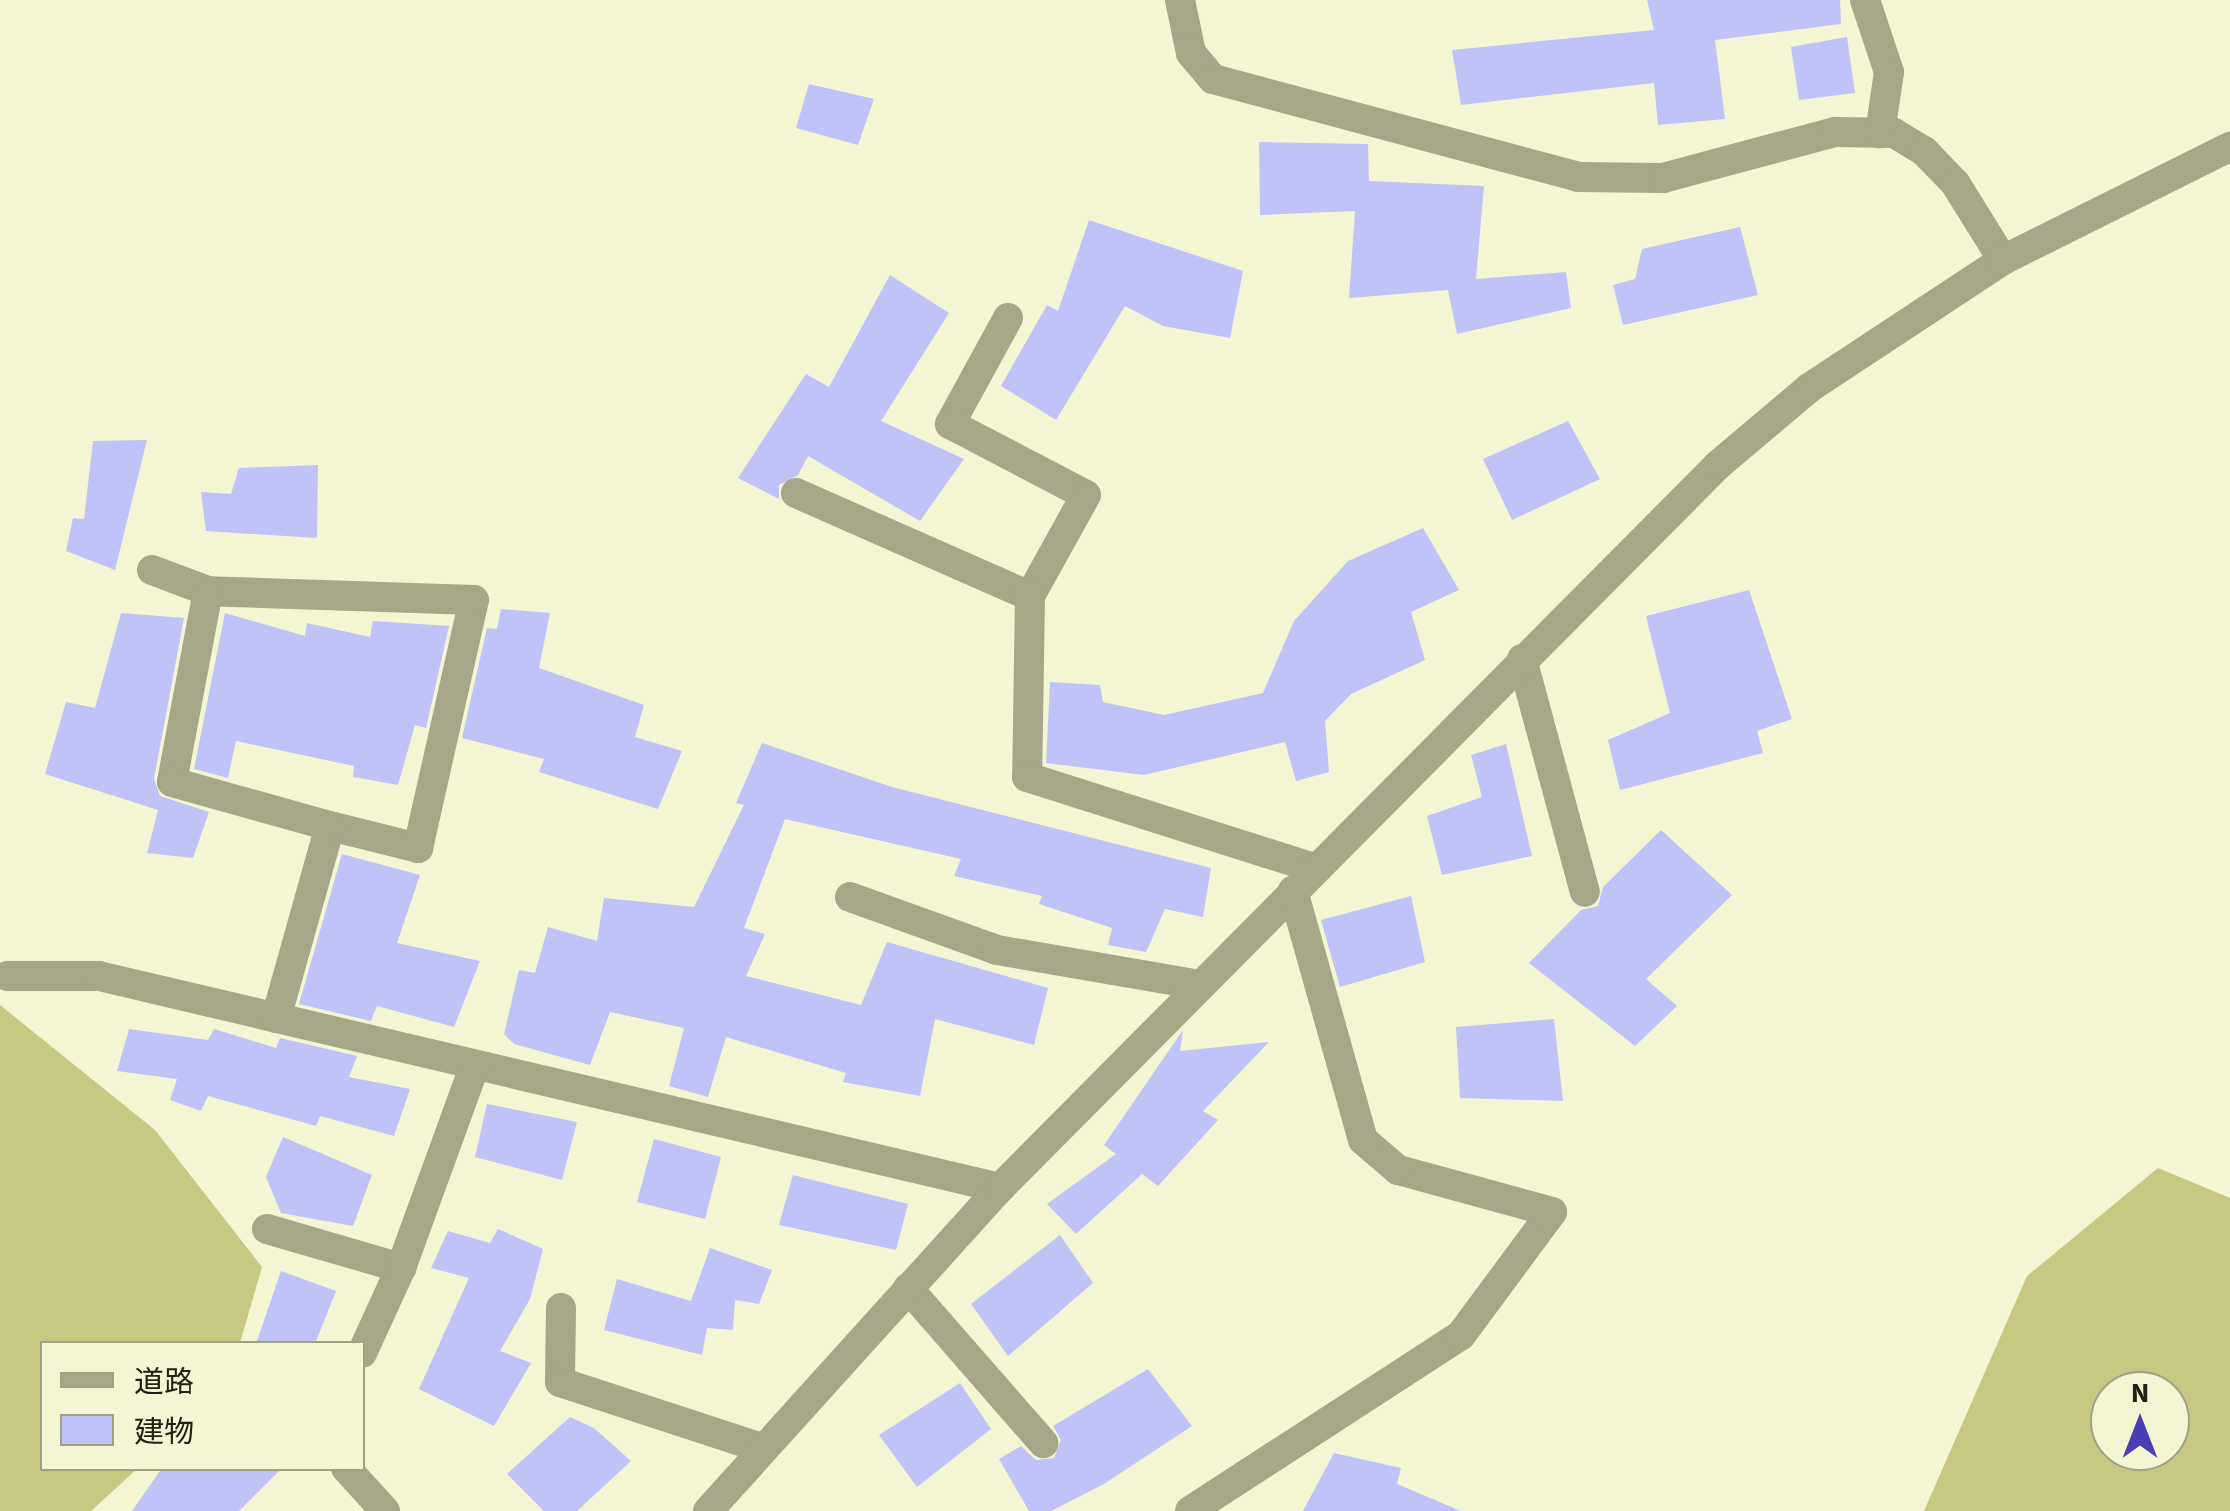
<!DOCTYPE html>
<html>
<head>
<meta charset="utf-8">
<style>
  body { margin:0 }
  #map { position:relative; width:2230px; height:1511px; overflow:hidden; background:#f4f5d2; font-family:"Source Sans 3","Noto Sans JP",sans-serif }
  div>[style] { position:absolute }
  .forest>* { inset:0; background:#c7c881 }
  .building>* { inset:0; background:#bfc3f8 }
  .minor>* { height:30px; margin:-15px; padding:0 15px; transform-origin:15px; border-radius:15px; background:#a6a789 }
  span { translate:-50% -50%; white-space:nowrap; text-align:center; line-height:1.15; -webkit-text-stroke:8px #f4f5d2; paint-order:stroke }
  .legend { position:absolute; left:40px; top:1341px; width:325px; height:130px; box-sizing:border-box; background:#f4f5d2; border:2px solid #9fa086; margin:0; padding:12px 18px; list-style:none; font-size:30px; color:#202013 }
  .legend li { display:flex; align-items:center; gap:20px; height:50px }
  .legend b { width:50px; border:2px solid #9fa086 }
  .north { position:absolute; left:2090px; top:1371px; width:100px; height:100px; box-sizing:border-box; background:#f4f5d2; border:2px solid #9fa086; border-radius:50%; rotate:0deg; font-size:28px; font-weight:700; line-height:40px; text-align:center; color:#202013 }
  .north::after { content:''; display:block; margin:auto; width:35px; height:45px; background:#4b3eb4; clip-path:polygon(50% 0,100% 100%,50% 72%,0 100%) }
</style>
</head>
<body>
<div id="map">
  <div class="forest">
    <i style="clip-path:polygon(0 1005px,155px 1130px,262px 1267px,240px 1343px,42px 1344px,42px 1468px,137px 1469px,91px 1511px,0 1511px)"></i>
    <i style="clip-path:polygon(evenodd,2158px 1168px,2230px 1198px,2230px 1511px,1924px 1511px,2027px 1276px,2158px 1168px,2110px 1391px,2170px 1391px,2170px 1451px,2110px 1451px,2110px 1391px)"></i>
  </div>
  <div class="building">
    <i style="clip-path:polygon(1647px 0,1840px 0,1841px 24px,1715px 40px,1725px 119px,1658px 125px,1654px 83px,1461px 105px,1452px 50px,1654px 30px)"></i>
    <i style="clip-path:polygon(1847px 37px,1855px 93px,1799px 100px,1791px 47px)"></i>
    <i style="clip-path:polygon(809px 84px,874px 99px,858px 145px,796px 128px)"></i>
    <i style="clip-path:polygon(1259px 142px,1368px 144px,1369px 181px,1484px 186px,1476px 279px,1566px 272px,1571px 308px,1457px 334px,1448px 290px,1349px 298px,1355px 211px,1260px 215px)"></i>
    <i style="clip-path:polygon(1089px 220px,1243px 271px,1230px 338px,1163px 326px,1125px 306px,1056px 420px,1001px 386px,1047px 305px,1058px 311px)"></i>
    <i style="clip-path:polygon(1740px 227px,1758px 295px,1623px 325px,1613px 285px,1635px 279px,1642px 249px)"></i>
    <i style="clip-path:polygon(890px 275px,949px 313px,881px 421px,964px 459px,920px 521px,808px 456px,798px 475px,779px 485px,779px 499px,738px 478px,806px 374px,829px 387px)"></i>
    <i style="clip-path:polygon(1568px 421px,1600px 479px,1512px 520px,1483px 459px)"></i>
    <i style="clip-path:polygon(147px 440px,115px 570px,66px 551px,73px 518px,84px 519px,93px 441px)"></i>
    <i style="clip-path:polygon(318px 465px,317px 538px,206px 531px,201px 492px,231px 494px,239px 468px)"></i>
    <i style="clip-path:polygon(1423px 528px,1459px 590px,1411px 612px,1425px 660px,1351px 694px,1325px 721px,1329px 772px,1296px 781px,1285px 742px,1144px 775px,1046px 763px,1050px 682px,1100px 685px,1103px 702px,1164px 715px,1263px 693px,1294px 621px,1348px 561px)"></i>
    <i style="clip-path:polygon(1749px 590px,1792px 719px,1757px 731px,1763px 753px,1620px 790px,1608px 740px,1670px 713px,1646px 616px)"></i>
    <i style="clip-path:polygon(501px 609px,550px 613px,539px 668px,644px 705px,635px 737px,682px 751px,658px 809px,539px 772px,544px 759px,462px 738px,487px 628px,497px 629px)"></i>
    <i style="clip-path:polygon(121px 613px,184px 618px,154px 779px,160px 796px,209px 812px,193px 858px,147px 853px,158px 810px,45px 774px,66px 702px,95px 708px)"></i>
    <i style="clip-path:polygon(225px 613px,305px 636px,307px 623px,370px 637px,373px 621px,449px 626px,426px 728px,415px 725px,398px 785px,353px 777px,354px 766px,236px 741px,228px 778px,194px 769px)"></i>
    <i style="clip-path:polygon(762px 743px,892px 787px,1211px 868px,1203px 917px,1165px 909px,1146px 952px,1108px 945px,1112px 928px,1039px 904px,1042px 896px,954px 876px,961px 859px,785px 819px,744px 928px,765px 934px,746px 976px,861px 1005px,887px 942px,1048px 988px,1034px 1045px,935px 1019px,920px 1096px,843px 1082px,846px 1073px,726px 1037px,708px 1097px,669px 1086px,684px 1028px,610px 1012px,590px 1065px,514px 1044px,504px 1034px,519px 970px,535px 973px,548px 927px,597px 941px,604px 898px,694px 907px,744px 805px,736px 803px)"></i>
    <i style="clip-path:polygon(1506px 744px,1532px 856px,1442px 875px,1427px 816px,1482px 797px,1471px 755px)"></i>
    <i style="clip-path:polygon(1661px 830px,1732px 895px,1646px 979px,1677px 1006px,1635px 1046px,1529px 963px,1581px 910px,1598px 906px,1603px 887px)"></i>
    <i style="clip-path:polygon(342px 854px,420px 875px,397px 943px,480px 961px,454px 1027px,377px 1006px,371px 1021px,299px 1004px)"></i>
    <i style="clip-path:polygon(1411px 896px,1425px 962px,1340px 987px,1321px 920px)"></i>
    <i style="clip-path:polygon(1554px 1019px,1563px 1101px,1460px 1098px,1456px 1027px)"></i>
    <i style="clip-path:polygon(129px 1029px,208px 1040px,214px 1029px,276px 1048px,280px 1038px,357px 1056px,349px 1077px,410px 1089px,394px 1136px,320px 1116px,316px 1126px,208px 1096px,201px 1111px,170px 1100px,177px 1079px,117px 1071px)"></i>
    <i style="clip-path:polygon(1183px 1030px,1180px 1051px,1269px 1042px,1203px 1111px,1218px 1120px,1158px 1186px,1142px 1174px,1076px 1234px,1047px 1204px,1116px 1154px,1104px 1145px)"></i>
    <i style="clip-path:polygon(487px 1104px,577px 1122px,562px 1180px,475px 1157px)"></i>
    <i style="clip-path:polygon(283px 1137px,372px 1175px,353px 1226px,281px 1213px,266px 1177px)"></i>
    <i style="clip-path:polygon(654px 1139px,721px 1157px,705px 1219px,637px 1202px)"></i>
    <i style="clip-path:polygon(793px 1175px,908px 1204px,896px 1250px,779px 1225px)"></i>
    <i style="clip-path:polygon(498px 1229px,543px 1249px,530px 1299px,500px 1351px,531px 1363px,494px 1426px,419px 1389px,469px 1278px,431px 1268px,448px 1231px,490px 1243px)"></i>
    <i style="clip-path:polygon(1060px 1235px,1093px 1283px,1008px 1356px,971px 1304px)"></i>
    <i style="clip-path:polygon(710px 1248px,772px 1270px,759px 1304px,735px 1300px,733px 1330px,707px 1328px,702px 1355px,604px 1330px,617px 1279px,691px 1301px)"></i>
    <i style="clip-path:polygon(281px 1271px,336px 1291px,315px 1344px,256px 1344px)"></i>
    <i style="clip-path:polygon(1148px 1369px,1192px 1426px,1104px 1484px,1051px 1511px,1029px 1511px,999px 1459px,1021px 1446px,1036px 1460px,1054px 1458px,1061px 1440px,1053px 1426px)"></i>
    <i style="clip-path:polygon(960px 1383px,991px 1429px,917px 1487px,879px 1435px)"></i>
    <i style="clip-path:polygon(570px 1417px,594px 1428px,631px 1461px,577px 1511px,544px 1511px,507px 1474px)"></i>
    <i style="clip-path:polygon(1334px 1453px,1401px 1468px,1397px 1484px,1461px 1511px,1303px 1511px)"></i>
    <i style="clip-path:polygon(162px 1468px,282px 1468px,239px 1511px,132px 1511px)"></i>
  </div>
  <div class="minor">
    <i style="left:1180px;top:0;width:54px;rotate:78.3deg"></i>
    <i style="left:1191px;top:53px;width:34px;rotate:50deg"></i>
    <i style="left:1213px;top:79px;width:378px;rotate:15deg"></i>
    <i style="left:1578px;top:177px;width:85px;rotate:0.7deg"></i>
    <i style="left:1663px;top:178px;width:178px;rotate:-15deg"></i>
    <i style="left:1835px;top:132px;width:59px;rotate:1deg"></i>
    <i style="left:1894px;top:133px;width:35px;rotate:31deg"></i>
    <i style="left:1924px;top:151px;width:45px;rotate:45.9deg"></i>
    <i style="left:1955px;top:183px;width:91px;rotate:58.1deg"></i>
    <i style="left:1865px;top:0;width:76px;rotate:71.6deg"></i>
    <i style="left:1889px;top:72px;width:62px;rotate:98.4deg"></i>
    <i style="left:1008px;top:318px;width:121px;rotate:118.7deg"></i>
    <i style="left:950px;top:424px;width:153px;rotate:27.6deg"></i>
    <i style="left:1086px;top:495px;width:115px;rotate:119deg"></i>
    <i style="left:796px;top:493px;width:256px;rotate:23.8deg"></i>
    <i style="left:1030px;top:596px;width:181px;rotate:90.9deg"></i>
    <i style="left:1027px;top:777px;width:301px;rotate:17.6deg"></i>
    <i style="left:152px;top:570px;width:60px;rotate:20.6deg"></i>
    <i style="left:1522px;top:659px;width:241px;rotate:74.9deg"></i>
    <i style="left:850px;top:897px;width:156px;rotate:19.8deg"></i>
    <i style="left:997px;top:950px;width:206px;rotate:9.8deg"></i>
    <i style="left:7px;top:976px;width:92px"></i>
    <i style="left:99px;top:976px;width:926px;rotate:13.24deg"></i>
    <i style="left:276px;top:1018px;width:199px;rotate:-74.3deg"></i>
    <i style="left:330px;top:826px;width:91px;rotate:14deg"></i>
    <i style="left:418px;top:848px;width:254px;rotate:-77.3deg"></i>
    <i style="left:474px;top:600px;width:266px;rotate:-178.1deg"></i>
    <i style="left:208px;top:591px;width:194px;rotate:100.7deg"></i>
    <i style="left:172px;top:782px;width:164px;rotate:15.6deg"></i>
    <i style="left:267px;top:1229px;width:140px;rotate:16.2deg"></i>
    <i style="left:908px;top:1288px;width:206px;rotate:48.9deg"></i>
    <i style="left:561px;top:1308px;width:74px;rotate:90.8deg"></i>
    <i style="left:560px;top:1382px;width:213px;rotate:18.1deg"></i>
    <i style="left:362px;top:1353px;width:94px;rotate:-65.4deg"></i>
    <i style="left:401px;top:1268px;width:216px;rotate:-70deg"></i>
    <i style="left:346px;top:1468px;width:58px;rotate:47.8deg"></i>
    <i style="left:708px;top:1511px;width:435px;rotate:-47.9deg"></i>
    <i style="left:1000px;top:1188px;width:1019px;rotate:-45.2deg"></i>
    <i style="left:1718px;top:465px;width:119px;rotate:-40.2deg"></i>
    <i style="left:1809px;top:388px;width:232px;rotate:-33.4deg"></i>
    <i style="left:2003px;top:260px;width:254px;rotate:-26.5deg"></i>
    <i style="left:1190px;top:1511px;width:323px;rotate:-33deg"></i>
    <i style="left:1461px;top:1335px;width:153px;rotate:-53.5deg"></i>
    <i style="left:1552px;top:1212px;width:160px;rotate:-164.7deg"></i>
    <i style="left:1398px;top:1170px;width:46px;rotate:-139.4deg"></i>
    <i style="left:1363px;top:1140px;width:259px;rotate:-105.7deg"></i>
  </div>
  <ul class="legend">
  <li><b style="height:12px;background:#a6a789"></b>道路</li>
  <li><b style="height:28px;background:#bfc3f8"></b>建物</li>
  </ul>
  <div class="north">N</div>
</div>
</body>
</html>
